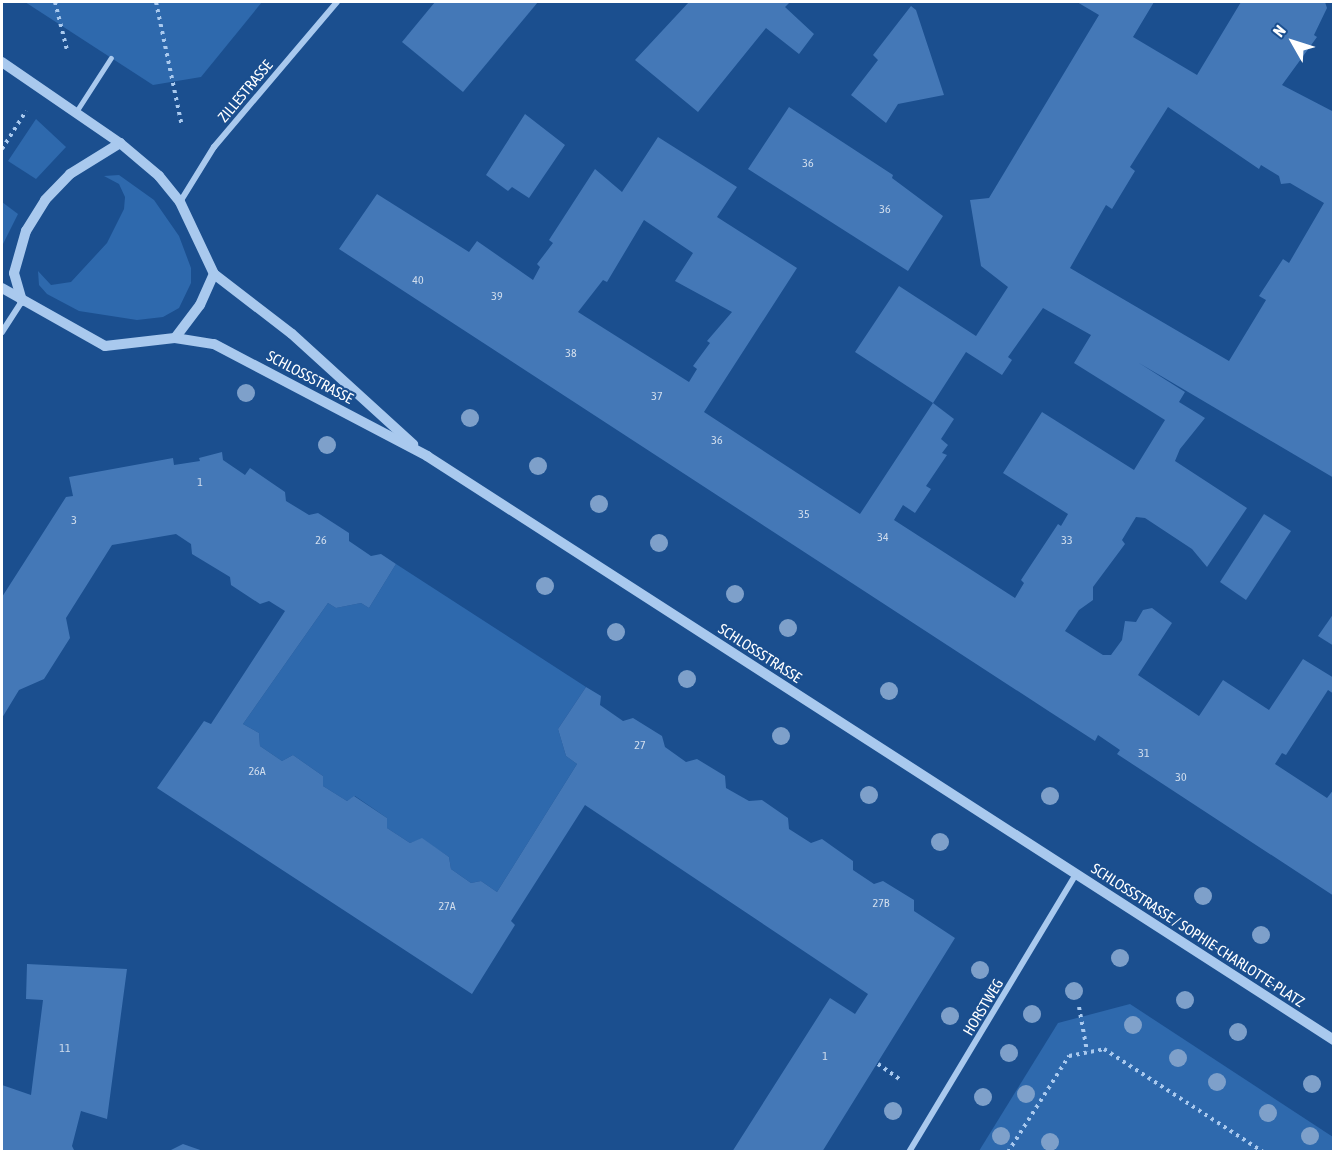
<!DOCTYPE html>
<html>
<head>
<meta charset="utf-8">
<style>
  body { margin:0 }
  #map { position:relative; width:1335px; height:1153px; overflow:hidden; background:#1b4f8f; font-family:"Asap Condensed",sans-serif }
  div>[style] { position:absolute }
  .green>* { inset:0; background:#2e69ad }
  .building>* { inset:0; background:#4478b7 }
  .path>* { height:4px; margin-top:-2px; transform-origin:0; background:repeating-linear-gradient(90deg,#a9c9ee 0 3px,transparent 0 7.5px) }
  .service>* { height:4.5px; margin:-2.25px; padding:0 2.25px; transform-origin:2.25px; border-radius:2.25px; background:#a9c9ee }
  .minor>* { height:6px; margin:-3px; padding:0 3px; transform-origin:3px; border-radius:3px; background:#a9c9ee }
  .tertiary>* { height:10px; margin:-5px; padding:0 5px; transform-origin:5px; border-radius:5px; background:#a9c9ee }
  .trees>* { width:18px; height:18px; margin:-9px; border-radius:50%; background:#7ea0ca }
  span { translate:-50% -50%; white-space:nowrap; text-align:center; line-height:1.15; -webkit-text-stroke:4.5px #1b4f8f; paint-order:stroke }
  .number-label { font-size:12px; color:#d0dded }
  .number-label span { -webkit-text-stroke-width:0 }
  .street-label { font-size:15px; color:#fff }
  .frame { position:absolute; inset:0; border:3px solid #fff; pointer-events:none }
  .north { position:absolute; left:1263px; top:12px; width:60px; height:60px; -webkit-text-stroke:4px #1b4f8f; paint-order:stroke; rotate:309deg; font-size:16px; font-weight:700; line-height:24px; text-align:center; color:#fff }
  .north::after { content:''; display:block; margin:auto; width:21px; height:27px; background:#fff; clip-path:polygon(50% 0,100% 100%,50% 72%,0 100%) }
</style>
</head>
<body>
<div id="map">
  <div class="green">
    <i style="clip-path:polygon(25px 2px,262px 2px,201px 77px,153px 85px)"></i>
    <i style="clip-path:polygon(36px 119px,66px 147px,36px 179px,8px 161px)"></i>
    <i style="clip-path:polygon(119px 175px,154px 200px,179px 236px,191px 268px,191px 283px,179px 308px,163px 317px,137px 320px,79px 311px,47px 294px,39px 285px,38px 271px,51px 285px,71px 282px,107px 243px,124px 209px,125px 197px,119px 184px,104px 176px)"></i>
    <i style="clip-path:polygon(2px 202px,18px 214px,2px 246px)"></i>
    <i style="clip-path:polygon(396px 564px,586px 687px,558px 729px,566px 756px,577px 764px,497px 892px,481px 881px,471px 883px,451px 869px,449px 857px,422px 839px,410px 843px,387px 828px,387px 818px,355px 796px,347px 801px,323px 786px,323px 776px,293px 755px,282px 761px,260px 746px,259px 733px,243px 724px,328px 603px,336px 608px,361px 603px,369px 608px)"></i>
    <i style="clip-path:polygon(1130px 1004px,1333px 1137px,1333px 1151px,979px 1151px,1058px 1023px)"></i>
  </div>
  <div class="building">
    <i style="clip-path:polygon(435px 2px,538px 2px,463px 92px,402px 42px)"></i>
    <i style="clip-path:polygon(689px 2px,790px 2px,785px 7px,814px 34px,799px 54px,766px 28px,698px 112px,635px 60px)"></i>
    <i style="clip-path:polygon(evenodd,1077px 2px,1154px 2px,1133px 37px,1197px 75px,1241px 2px,1325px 2px,1327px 8px,1314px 35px,1317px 37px,1282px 85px,1334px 112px,1334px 478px,1139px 363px,1185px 392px,1179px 402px,1205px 418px,1180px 449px,1175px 461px,1247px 508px,1207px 567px,1192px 549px,1145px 518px,1136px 517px,1122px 540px,1125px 544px,1093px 587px,1093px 600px,1079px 610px,1065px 631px,1103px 655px,1111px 655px,1122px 640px,1125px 621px,1136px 622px,1143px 610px,1152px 608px,1172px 623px,1138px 675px,1199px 716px,1223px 680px,1269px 710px,1303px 659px,1334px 678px,1334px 694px,1328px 690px,1286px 755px,1282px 753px,1275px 764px,1327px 798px,1334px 789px,1334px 896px,1117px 754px,1120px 750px,1098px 735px,1095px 741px,1050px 712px,339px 249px,377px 194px,469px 252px,477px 241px,533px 280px,540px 267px,537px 264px,553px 243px,549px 240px,595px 169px,622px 192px,658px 137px,737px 187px,717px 217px,797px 268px,704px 412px,860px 514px,933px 403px,855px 352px,899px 286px,976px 336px,1008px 287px,981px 266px,970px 200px,989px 198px,1099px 15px,1077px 2px,1168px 107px,1259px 169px,1261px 165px,1279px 176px,1281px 184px,1290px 183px,1324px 203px,1289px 263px,1283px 259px,1259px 296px,1266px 300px,1229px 361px,1070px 268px,1106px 205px,1112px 209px,1135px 171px,1130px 167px,1168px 107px,1077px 2px,644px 220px,693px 253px,675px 281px,732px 312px,707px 341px,710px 343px,693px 366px,697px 369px,689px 382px,578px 312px,603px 280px,607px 282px,644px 220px,1077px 2px,1043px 308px,1091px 335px,1074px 363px,1165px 420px,1134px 470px,1042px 412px,1003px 473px,1068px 514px,1061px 526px,1058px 524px,1021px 580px,1024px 583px,1015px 598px,894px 520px,903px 505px,915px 513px,931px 489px,926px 486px,947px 455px,942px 453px,948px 445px,941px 439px,954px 419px,933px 403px,966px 352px,1002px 375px,1012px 360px,1008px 357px,1043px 308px)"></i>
    <i style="clip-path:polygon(911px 6px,916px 10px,944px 95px,898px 104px,886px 123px,851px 95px,878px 60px,873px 55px)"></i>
    <i style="clip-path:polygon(789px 107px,893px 175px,892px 178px,943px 216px,908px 271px,748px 169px)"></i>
    <i style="clip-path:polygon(525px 114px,565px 145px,529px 198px,512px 187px,508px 191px,486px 175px)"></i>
    <i style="clip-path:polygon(222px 452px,223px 460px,245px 475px,250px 468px,285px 492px,286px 501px,309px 515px,318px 513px,349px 533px,349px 541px,371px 556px,381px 554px,396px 564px,369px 608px,361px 603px,336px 608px,328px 603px,243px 724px,259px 733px,260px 746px,282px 761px,293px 755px,323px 776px,323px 786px,347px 801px,354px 796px,387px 818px,387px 828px,410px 843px,422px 838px,449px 857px,451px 869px,471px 883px,481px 881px,497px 892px,577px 764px,566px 756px,558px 729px,586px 687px,601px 696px,600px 705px,623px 721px,633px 718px,662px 736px,665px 747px,686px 762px,697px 759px,725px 776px,726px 788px,749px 801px,762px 800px,788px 818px,789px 829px,811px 843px,822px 839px,853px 861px,853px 870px,874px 884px,883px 881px,914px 900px,914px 911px,955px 938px,822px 1152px,732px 1152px,830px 998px,855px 1014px,868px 994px,585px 805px,511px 921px,515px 925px,472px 994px,157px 788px,204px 721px,211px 724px,285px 611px,269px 601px,260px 604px,231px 585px,230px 577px,192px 554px,191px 544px,176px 534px,112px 545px,66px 618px,70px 638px,44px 679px,19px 690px,2px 718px,2px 597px,66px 497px,73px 496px,69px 477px,173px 458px,174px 465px,200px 461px,199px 458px)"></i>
    <i style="clip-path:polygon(1264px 514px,1291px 531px,1246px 600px,1220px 582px)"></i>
    <i style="clip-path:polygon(1334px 613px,1334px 646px,1318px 636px)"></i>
    <i style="clip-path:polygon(27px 964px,127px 969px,107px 1119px,81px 1111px,72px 1146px,75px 1152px,2px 1152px,2px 1085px,31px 1095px,43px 1000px,26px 999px)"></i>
    <i style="clip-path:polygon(183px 1144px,203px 1151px,203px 1152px,167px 1152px)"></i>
  </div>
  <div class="path">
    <i style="left:55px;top:2px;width:49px;rotate:76deg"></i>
    <i style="left:156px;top:2px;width:127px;rotate:78.2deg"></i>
    <i style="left:2px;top:149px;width:45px;rotate:-57.7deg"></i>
    <i style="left:1079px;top:1007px;width:45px;rotate:79.7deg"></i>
    <i style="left:878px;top:1064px;width:28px;rotate:35deg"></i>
    <i style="left:1008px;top:1152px;width:114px;rotate:-57.6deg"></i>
    <i style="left:1069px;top:1056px;width:36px;rotate:-11deg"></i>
    <i style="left:1104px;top:1049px;width:189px;rotate:32.9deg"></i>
  </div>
  <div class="service">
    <i style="left:76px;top:112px;width:64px;rotate:-57.1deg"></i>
  </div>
  <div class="minor">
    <i style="left:180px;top:202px;width:65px;rotate:-58.3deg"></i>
    <i style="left:214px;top:147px;width:190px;rotate:-49.7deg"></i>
    <i style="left:2px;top:332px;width:37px;rotate:-57deg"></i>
    <i style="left:909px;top:1152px;width:324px;rotate:-59deg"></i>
  </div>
  <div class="tertiary">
    <i style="left:2px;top:62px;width:143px;rotate:34.5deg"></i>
    <i style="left:120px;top:143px;width:51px;rotate:40.2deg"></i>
    <i style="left:159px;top:176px;width:33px;rotate:51deg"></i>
    <i style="left:180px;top:202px;width:80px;rotate:64.7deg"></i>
    <i style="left:214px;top:274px;width:98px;rotate:37.6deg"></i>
    <i style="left:292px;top:334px;width:164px;rotate:42.3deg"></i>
    <i style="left:2px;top:288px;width:118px;rotate:29.4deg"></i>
    <i style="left:105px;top:346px;width:70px;rotate:-6.5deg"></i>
    <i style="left:175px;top:338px;width:39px;rotate:9deg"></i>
    <i style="left:214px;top:344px;width:241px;rotate:27.7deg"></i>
    <i style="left:427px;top:456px;width:1079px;rotate:32.78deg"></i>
    <i style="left:22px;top:301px;width:29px;rotate:-106deg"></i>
    <i style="left:14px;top:273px;width:44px;rotate:-74.1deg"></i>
    <i style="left:26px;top:231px;width:36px;rotate:-58deg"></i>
    <i style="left:45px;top:200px;width:36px;rotate:-46deg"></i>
    <i style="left:70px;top:174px;width:59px;rotate:-31.8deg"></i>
    <i style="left:175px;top:338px;width:41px;rotate:-52.9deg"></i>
    <i style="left:200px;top:305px;width:34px;rotate:-66deg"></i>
  </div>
  <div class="trees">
    <i style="left:246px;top:393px"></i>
    <i style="left:470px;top:418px"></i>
    <i style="left:327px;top:445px"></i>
    <i style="left:538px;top:466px"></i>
    <i style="left:599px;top:504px"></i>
    <i style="left:659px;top:543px"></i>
    <i style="left:545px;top:586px"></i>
    <i style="left:735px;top:594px"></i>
    <i style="left:788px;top:628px"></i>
    <i style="left:616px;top:632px"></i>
    <i style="left:687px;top:679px"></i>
    <i style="left:889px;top:691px"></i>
    <i style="left:781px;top:736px"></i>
    <i style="left:869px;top:795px"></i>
    <i style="left:1050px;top:796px"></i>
    <i style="left:940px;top:842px"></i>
    <i style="left:1203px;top:896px"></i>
    <i style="left:1261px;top:935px"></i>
    <i style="left:1120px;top:958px"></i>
    <i style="left:980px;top:970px"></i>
    <i style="left:1074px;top:991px"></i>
    <i style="left:1185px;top:1000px"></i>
    <i style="left:1032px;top:1014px"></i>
    <i style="left:950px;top:1016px"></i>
    <i style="left:1133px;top:1025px"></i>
    <i style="left:1238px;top:1032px"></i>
    <i style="left:1009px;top:1053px"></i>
    <i style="left:1178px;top:1058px"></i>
    <i style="left:1217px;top:1082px"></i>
    <i style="left:1312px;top:1084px"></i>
    <i style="left:1026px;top:1094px"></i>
    <i style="left:983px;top:1097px"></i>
    <i style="left:893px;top:1111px"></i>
    <i style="left:1268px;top:1113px"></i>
    <i style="left:1001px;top:1136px"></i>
    <i style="left:1310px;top:1136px"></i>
    <i style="left:1050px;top:1142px"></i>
  </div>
  <div class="number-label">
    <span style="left:808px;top:164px">36</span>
    <span style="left:885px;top:210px">36</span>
    <span style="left:418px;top:281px">40</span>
    <span style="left:497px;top:297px">39</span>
    <span style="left:571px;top:354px">38</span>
    <span style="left:657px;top:397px">37</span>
    <span style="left:717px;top:441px">36</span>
    <span style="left:200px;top:483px">1</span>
    <span style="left:804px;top:515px">35</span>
    <span style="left:74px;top:521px">3</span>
    <span style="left:883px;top:538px">34</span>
    <span style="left:321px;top:541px">26</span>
    <span style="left:1067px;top:541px">33</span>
    <span style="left:640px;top:746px">27</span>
    <span style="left:1144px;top:754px">31</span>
    <span style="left:257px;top:772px">26A</span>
    <span style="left:1181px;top:778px">30</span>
    <span style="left:881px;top:904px">27B</span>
    <span style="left:447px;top:907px">27A</span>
    <span style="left:65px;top:1049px">11</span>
    <span style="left:825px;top:1057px">1</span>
  </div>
  <div class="street-label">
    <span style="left:245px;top:91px;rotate:-50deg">ZILLESTRASSE</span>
    <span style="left:310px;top:377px;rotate:28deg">SCHLOSSSTRASSE</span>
    <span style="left:760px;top:653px;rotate:33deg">SCHLOSSSTRASSE</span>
    <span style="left:1198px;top:935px;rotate:33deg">SCHLOSSSTRASSE / SOPHIE-CHARLOTTE-PLATZ</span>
    <span style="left:983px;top:1007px;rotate:-59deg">HORSTWEG</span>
  </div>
  <div class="frame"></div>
  <div class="north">N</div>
</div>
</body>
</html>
